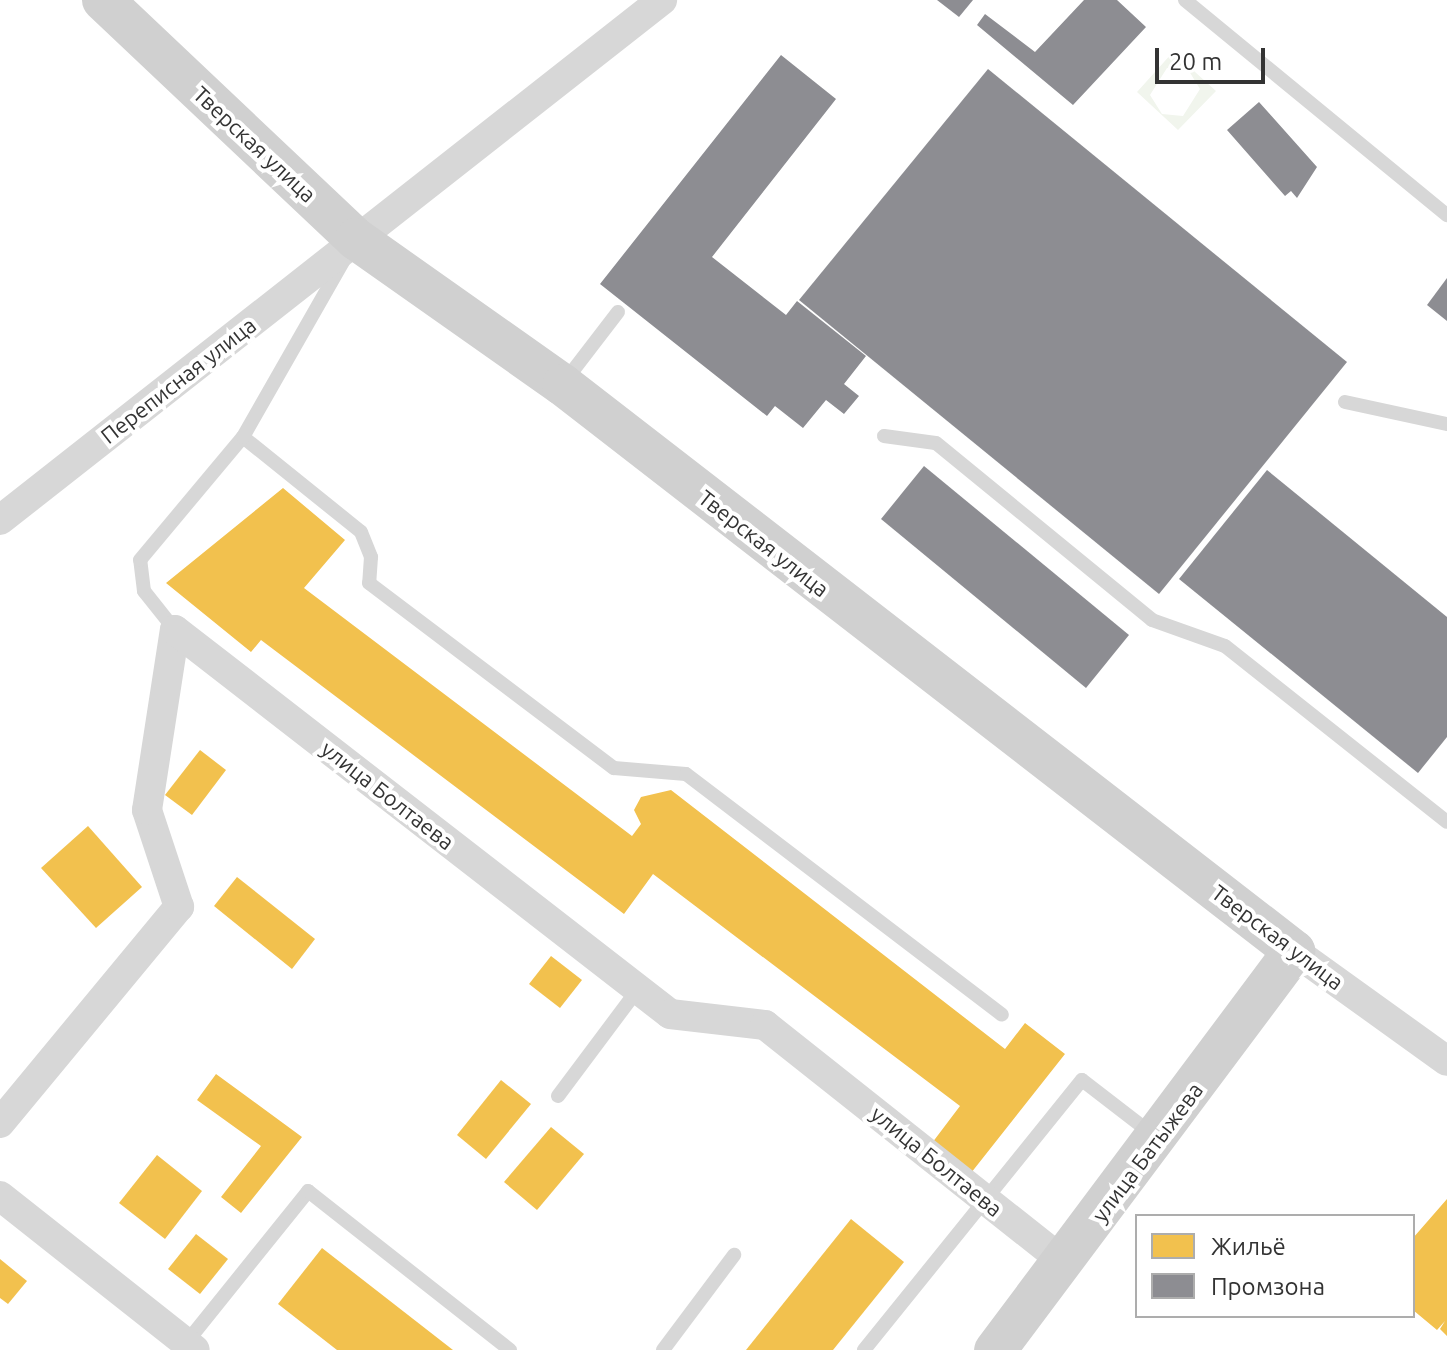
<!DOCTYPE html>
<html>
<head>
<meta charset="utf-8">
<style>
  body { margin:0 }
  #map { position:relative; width:1447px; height:1350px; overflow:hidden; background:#fff; font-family:Ubuntu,sans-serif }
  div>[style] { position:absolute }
  .green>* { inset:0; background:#f1f5ed }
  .homes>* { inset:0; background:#f2c14e }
  .industry>* { inset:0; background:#8d8d92 }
  .lane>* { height:14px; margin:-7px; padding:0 7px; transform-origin:7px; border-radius:7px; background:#d7d7d7 }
  .street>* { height:30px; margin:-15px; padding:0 15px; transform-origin:15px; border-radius:15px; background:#d7d7d7 }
  .secondary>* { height:42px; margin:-21px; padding:0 21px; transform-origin:21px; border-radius:21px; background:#d0d0d0 }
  span { translate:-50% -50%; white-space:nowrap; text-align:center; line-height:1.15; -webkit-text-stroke:8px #fff; paint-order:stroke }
  .street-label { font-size:22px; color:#333 }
  .legend { position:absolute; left:1135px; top:1214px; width:280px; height:104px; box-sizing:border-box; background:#fff; border:2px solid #adadad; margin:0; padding:10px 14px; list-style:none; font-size:24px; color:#333 }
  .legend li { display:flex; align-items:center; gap:16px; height:40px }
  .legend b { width:40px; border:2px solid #adadad }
  .scale { position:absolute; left:1155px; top:48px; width:110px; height:36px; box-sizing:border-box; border:4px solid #333; border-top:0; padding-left:10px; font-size:24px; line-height:28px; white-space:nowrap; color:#333; -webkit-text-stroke:6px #fff; paint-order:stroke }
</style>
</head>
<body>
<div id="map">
  <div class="green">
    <i style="clip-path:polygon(evenodd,1173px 52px,1216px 91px,1178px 130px,1137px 92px,1173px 52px,1167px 68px,1189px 71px,1200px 89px,1183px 116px,1162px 114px,1150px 95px,1167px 68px)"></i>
  </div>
  <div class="homes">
    <i style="clip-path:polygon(283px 488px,345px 540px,304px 588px,632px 836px,641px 824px,634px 810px,641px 797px,671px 790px,1005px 1049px,1025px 1023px,1065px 1054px,971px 1173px,932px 1143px,960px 1106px,653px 874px,624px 914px,261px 640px,251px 652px,166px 583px)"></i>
    <i style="clip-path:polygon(200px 750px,226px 770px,192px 815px,165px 795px)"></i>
    <i style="clip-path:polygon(88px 826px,142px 887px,96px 928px,41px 868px)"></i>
    <i style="clip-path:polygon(237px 877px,315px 939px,292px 969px,214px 906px)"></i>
    <i style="clip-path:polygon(551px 956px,582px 980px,560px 1008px,529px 984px)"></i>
    <i style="clip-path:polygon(216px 1074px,302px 1137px,241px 1213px,221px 1197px,261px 1146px,197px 1100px)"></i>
    <i style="clip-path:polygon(501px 1080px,531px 1104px,486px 1159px,457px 1135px)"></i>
    <i style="clip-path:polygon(551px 1127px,584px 1154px,537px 1210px,504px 1182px)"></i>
    <i style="clip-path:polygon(157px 1155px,202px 1191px,165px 1239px,119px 1203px)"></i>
    <i style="clip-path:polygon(1447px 1199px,1447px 1336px,1440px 1329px,1445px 1321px,1437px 1330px,1413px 1310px,1413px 1238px)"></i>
    <i style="clip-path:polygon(851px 1219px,904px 1262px,833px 1350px,746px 1350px)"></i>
    <i style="clip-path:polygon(196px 1234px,228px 1259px,200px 1294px,168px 1269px)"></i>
    <i style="clip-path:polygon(322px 1248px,453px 1350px,337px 1350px,278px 1304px)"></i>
    <i style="clip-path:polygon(0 1259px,27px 1281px,8px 1304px,0 1298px)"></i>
  </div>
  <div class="industry">
    <i style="clip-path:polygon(937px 0,973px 0,959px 17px)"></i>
    <i style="clip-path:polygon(1084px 0,1117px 0,1146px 27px,1073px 105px,977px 25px,985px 14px,1035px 52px)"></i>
    <i style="clip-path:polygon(781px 55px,836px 99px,712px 257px,786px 315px,797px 301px,866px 356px,844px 384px,859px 396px,844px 414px,826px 400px,803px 428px,775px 406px,767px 416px,600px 284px)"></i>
    <i style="clip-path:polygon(988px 69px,1347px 362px,1159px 594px,799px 300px)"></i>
    <i style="clip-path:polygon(1259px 102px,1317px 167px,1297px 198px,1291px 191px,1285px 196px,1227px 130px)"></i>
    <i style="clip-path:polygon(1447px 278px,1447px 321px,1427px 305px)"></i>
    <i style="clip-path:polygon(924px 466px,1129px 635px,1086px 688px,881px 519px)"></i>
    <i style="clip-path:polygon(1267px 470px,1447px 617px,1447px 737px,1418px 773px,1179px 579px)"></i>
  </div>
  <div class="lane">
    <i style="left:1185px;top:0;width:339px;rotate:39.4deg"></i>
    <i style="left:565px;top:381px;width:87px;rotate:-52.5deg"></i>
    <i style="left:1345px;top:402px;width:104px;rotate:12.2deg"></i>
    <i style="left:884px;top:436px;width:52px;rotate:7.7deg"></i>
    <i style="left:936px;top:443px;width:279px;rotate:39.3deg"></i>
    <i style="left:1152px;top:620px;width:77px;rotate:19.6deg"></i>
    <i style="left:1225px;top:646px;width:283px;rotate:38.4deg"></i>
    <i style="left:243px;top:437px;width:151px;rotate:38.8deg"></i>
    <i style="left:361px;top:532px;width:27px;rotate:68deg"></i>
    <i style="left:371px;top:557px;width:26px;rotate:94deg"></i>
    <i style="left:369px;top:583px;width:307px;rotate:37.1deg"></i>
    <i style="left:614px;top:768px;width:72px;rotate:4.8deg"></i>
    <i style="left:686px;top:774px;width:397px;rotate:37.3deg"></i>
    <i style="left:175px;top:630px;width:50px;rotate:-128.5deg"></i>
    <i style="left:144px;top:591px;width:31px;rotate:-97deg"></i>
    <i style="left:140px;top:560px;width:160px;rotate:-50.1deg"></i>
    <i style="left:243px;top:437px;width:204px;rotate:-60.3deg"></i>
    <i style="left:558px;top:1096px;width:134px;rotate:-53.2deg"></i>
    <i style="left:186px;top:1343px;width:195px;rotate:-51.2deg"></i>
    <i style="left:308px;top:1191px;width:257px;rotate:38.2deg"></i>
    <i style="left:663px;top:1350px;width:119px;rotate:-53.2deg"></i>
    <i style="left:864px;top:1350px;width:347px;rotate:-51.1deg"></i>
    <i style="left:1082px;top:1080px;width:88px;rotate:37.6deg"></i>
  </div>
  <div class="street">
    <i style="left:0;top:520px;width:842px;rotate:-38.15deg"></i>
    <i style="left:1294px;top:951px;width:188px;rotate:35.7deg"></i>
    <i style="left:0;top:1123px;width:281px;rotate:-50.4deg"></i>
    <i style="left:179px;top:907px;width:102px;rotate:-108.3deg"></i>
    <i style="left:147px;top:810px;width:182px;rotate:-81.2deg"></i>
    <i style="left:175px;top:630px;width:626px;rotate:37.8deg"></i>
    <i style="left:670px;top:1014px;width:96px;rotate:6.6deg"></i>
    <i style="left:765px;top:1025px;width:382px;rotate:38.4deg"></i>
    <i style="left:0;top:1196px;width:248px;rotate:38.3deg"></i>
  </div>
  <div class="secondary">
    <i style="left:103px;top:0;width:348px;rotate:43.4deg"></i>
    <i style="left:356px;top:239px;width:253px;rotate:35.2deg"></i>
    <i style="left:563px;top:385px;width:925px;rotate:37.75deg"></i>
    <i style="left:1294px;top:951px;width:499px;rotate:126.8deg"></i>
  </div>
  <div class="street-label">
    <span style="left:255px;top:144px;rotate:43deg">Тверская улица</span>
    <span style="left:178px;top:380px;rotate:-38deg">Переписная улица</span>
    <span style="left:764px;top:543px;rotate:38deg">Тверская улица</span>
    <span style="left:388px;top:795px;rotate:38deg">улица Болтаева</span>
    <span style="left:1278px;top:937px;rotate:37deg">Тверская улица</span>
    <span style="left:1147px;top:1152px;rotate:-53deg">улица Батыжева</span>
    <span style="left:937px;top:1161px;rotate:39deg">улица Болтаева</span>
  </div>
  <ul class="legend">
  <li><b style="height:22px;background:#f2c14e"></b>Жильё</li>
  <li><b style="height:22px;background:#8d8d92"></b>Промзона</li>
  </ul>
  <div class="scale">20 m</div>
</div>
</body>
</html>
